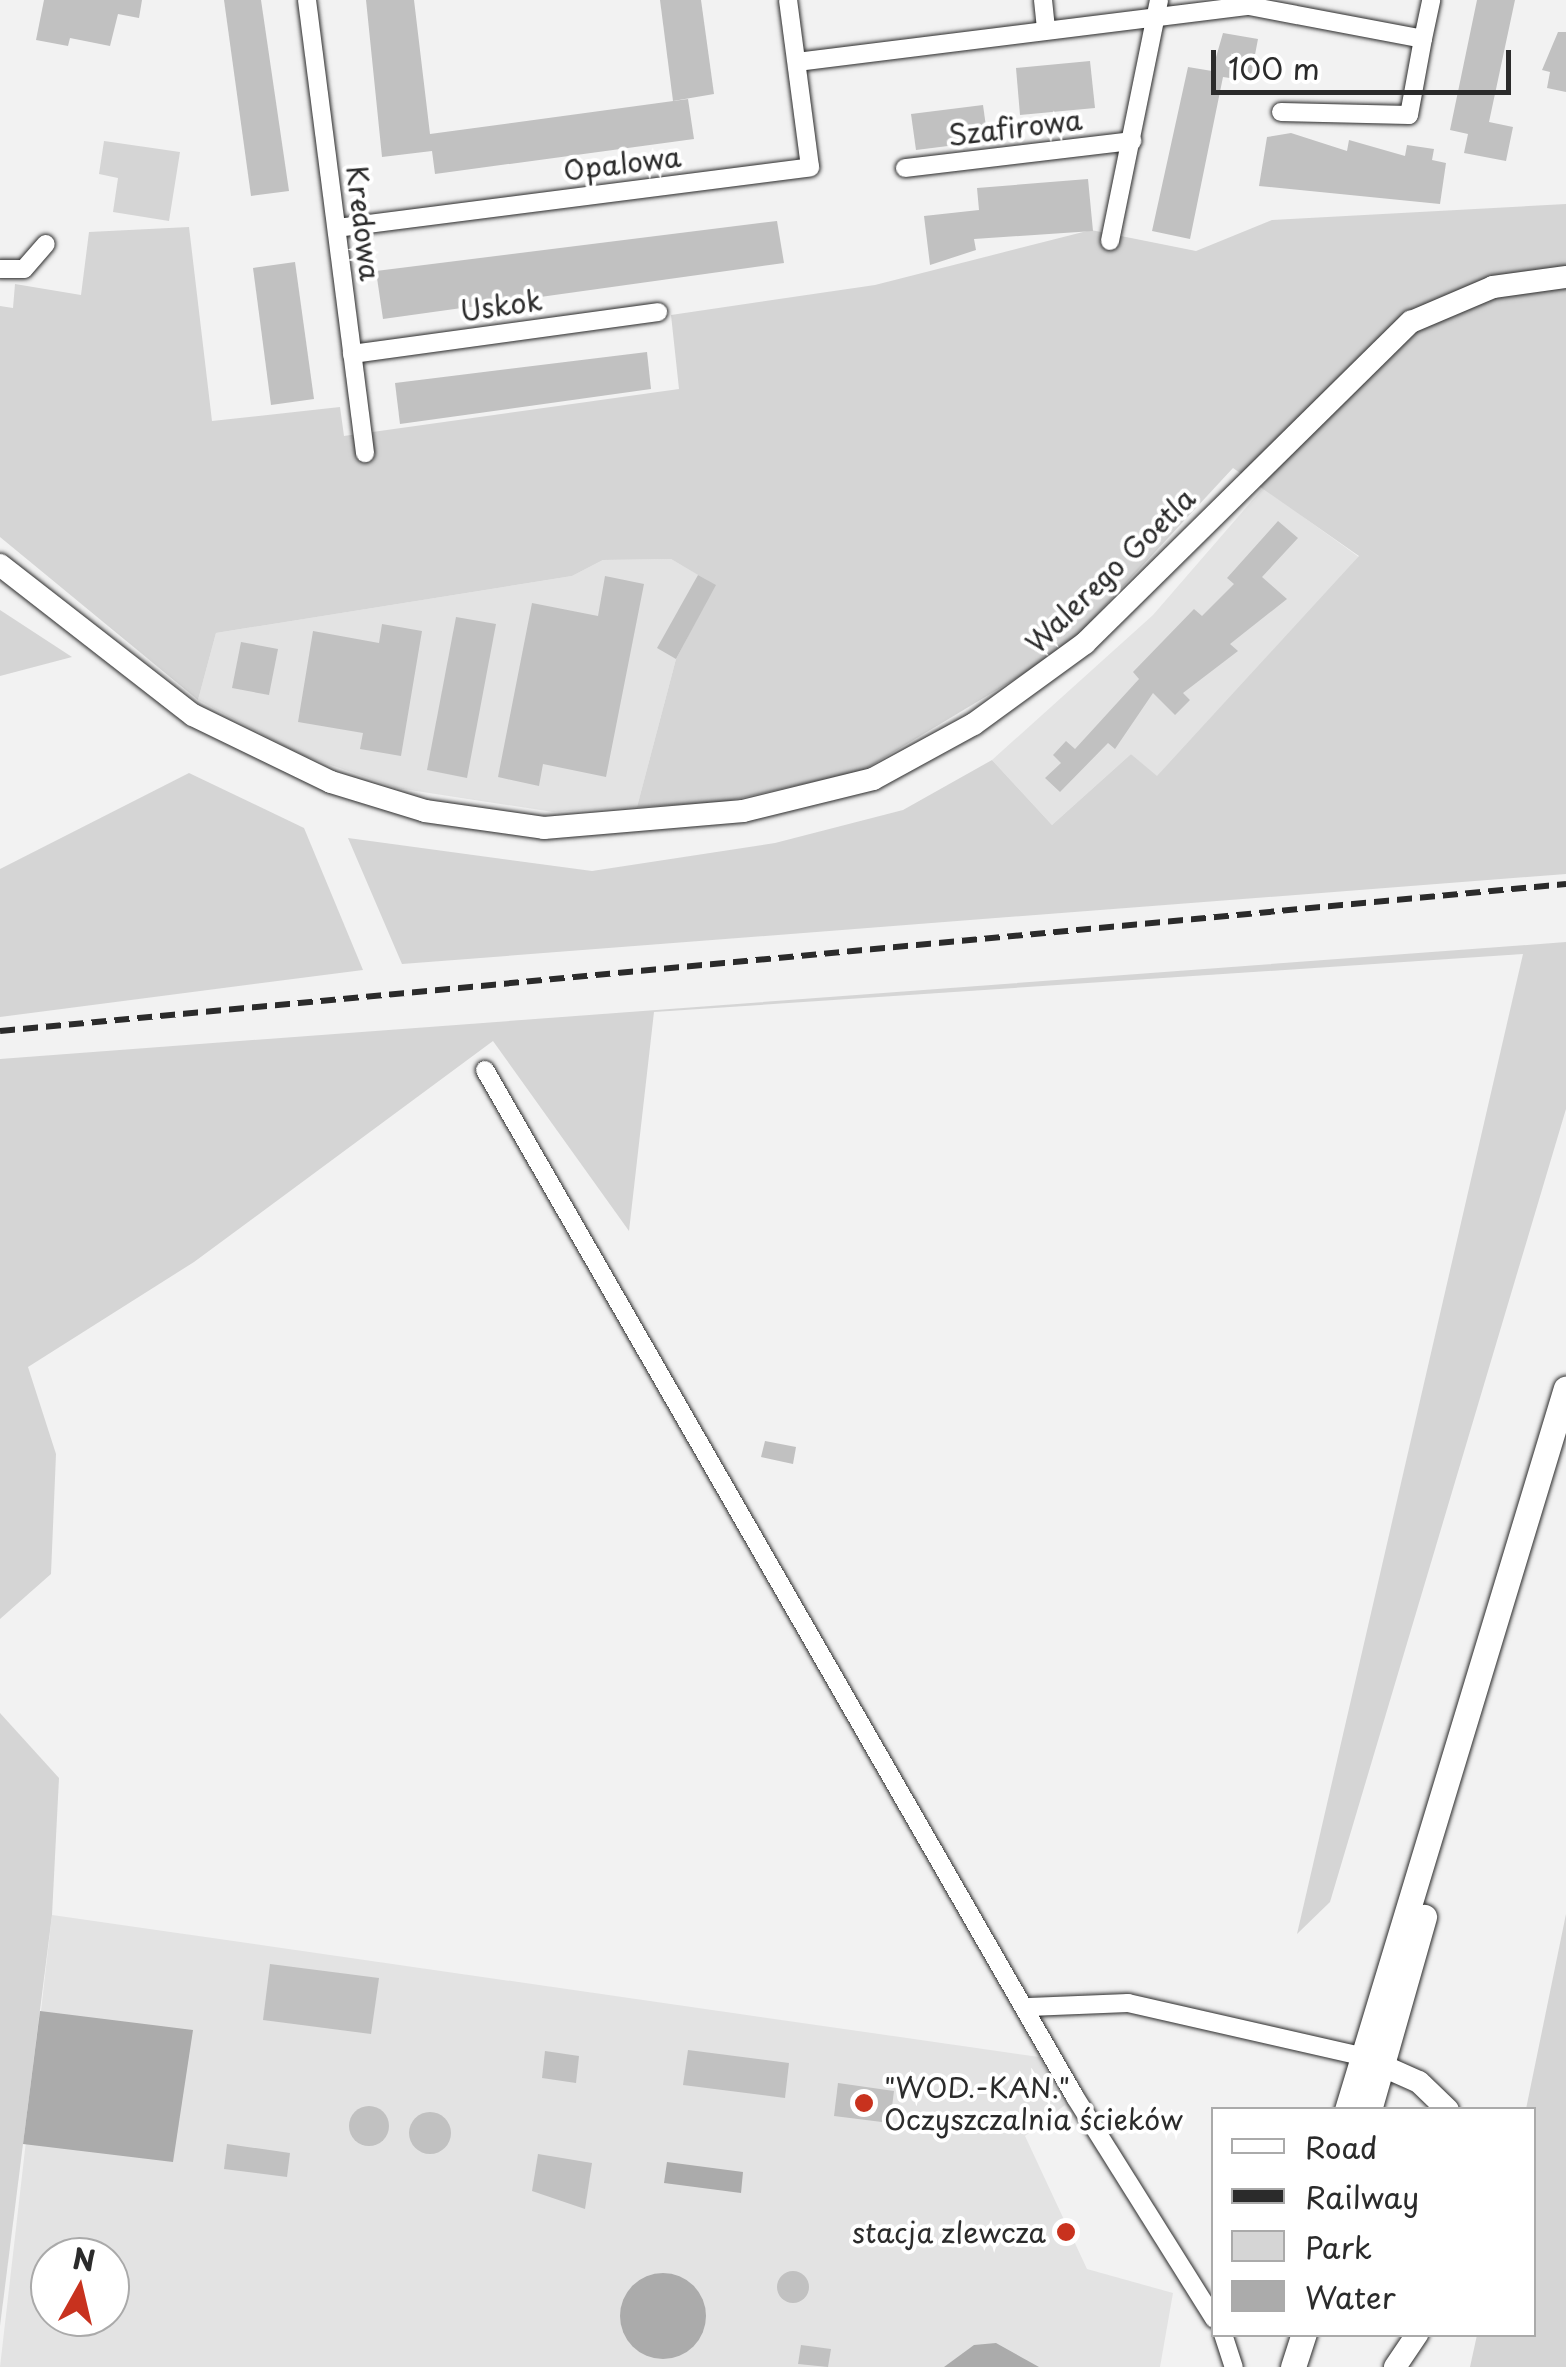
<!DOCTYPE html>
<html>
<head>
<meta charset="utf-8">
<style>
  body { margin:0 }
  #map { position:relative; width:1566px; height:2367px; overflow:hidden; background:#f2f2f2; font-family:"Playpen Sans",sans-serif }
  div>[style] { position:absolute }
  .built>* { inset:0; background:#e3e3e3 }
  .green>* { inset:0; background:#d5d5d5 }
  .water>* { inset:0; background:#ababab }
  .round { border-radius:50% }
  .building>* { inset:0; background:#c1c1c1 }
  .roads { filter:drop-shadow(0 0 2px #2b2b2b) drop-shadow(0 0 2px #2b2b2b) }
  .minor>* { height:18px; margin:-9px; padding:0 9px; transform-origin:9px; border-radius:9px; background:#fff }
  .tertiary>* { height:22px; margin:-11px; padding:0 11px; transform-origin:11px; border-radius:11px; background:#fff }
  .secondary>* { height:25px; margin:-12.5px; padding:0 12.5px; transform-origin:12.5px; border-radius:12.5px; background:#fff }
  .rail>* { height:6px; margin-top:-3px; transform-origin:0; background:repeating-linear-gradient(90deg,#2b2b2b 0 15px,transparent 0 23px) }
  .dots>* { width:28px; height:28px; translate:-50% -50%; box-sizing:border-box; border:5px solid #fff; border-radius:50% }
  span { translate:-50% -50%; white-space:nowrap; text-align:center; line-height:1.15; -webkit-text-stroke:8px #fff; paint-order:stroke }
  .street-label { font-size:28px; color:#2b2b2b }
  .poi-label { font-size:28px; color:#2b2b2b }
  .left { translate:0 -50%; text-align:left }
  .right { translate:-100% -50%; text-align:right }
  .legend { position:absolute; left:1211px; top:2107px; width:325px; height:230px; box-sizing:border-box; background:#fff; border:2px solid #aaa; margin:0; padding:12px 18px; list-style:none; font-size:30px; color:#2b2b2b }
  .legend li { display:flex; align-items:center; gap:20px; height:50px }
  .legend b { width:50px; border:2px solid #aaa }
  .north { position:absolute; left:30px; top:2237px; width:100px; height:100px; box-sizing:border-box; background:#fff; border:2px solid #aaa; border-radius:50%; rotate:8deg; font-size:28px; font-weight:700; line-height:40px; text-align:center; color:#2b2b2b }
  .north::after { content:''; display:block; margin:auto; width:35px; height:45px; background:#c8321e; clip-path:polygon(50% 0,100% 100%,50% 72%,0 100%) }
  .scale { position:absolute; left:1211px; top:50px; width:300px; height:45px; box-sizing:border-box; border:5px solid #2b2b2b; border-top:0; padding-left:12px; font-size:30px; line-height:35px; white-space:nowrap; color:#2b2b2b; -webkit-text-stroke:8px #fff; paint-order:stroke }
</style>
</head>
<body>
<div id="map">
  <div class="built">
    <i style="clip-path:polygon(1263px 488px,1359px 557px,1157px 777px,1131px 754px,1052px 825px,992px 760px,1153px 615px)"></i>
    <i style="clip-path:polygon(671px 559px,716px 585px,676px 659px,637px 807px,553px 812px,397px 788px,302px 755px,198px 700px,216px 633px,572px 576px,603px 560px)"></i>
    <i style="clip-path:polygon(evenodd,52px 1915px,1039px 2057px,1065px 2105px,1025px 2136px,1087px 2269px,1173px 2293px,1160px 2367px,0 2367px,52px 1915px,50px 2257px,110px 2257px,110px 2317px,50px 2317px,50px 2257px)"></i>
  </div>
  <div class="green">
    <i style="clip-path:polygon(104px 141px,180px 152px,169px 221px,113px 212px,118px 178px,99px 174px)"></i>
    <i style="clip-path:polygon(1566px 204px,1566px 874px,402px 964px,348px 838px,592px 871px,775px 843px,903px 810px,992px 760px,1052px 825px,1131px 754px,1157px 776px,1359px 556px,1233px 468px,1065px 649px,862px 771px,723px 802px,637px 807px,676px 659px,715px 585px,671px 559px,603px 560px,572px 576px,216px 633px,198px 700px,0 537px,0 306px,13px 308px,15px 284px,81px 295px,89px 232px,189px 227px,212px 421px,340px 407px,344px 436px,679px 389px,671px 315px,875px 285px,1091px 230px,1196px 251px,1272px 220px)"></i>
    <i style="clip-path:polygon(0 610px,72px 657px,0 676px)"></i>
    <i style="clip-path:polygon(189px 773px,304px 828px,363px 970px,0 1017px,0 869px)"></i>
    <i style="clip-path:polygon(1566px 942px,1566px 1109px,1330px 1902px,1297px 1934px,1523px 954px,654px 1012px,629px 1231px,493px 1041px,194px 1262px,28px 1367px,56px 1454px,51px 1574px,0 1619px,0 1059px)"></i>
    <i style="clip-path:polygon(0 1713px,59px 1778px,52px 1915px,0 2326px)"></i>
    <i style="clip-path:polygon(1566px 1914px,1566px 2367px,1470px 2367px,1477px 2335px,1534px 2334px,1534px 2110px,1526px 2109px)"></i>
  </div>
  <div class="water">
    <i style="clip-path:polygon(40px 2011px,193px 2030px,173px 2162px,23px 2144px)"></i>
    <i style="clip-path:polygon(667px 2162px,743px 2172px,741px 2193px,664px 2183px)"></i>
    <i class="round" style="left:620px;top:2273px;width:86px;height:86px"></i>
    <i style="clip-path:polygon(996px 2343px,1039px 2367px,944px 2367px,974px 2345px)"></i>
  </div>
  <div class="building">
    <i style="clip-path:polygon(44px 0,142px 0,139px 18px,118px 14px,110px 46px,70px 38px,68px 46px,36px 40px)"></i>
    <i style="clip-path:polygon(224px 0,261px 0,289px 191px,251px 196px)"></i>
    <i style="clip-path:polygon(366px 0,414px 0,430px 134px,688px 99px,694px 139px,435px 174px,432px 151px,382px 157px)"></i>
    <i style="clip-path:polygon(660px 0,701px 0,714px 94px,673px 101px)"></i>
    <i style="clip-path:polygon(1477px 0,1515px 0,1489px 122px,1513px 127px,1506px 161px,1464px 153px,1468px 134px,1450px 130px)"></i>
    <i style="clip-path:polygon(1558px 32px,1566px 32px,1566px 92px,1547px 88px,1550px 72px,1542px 70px)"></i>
    <i style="clip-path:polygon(1223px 33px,1258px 39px,1250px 81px,1223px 77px,1190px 239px,1152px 231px,1188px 67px,1212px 71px)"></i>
    <i style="clip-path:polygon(1090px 61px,1095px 108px,1020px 115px,1016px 68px)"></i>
    <i style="clip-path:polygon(983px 105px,988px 141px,916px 150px,911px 114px)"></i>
    <i style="clip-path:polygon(1291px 133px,1347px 151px,1349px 140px,1405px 156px,1407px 145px,1434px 149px,1432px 160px,1446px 163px,1440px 204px,1259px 186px,1267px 137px)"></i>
    <i style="clip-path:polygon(1088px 179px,1093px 231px,974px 239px,976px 250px,930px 265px,924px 216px,979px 210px,977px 188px)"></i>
    <i style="clip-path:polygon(777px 221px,784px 263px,383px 319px,376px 271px)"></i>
    <i style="clip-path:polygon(295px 262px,314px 399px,271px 405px,253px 268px)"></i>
    <i style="clip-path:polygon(647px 352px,651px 389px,400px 424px,395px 383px)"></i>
    <i style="clip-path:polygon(1278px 521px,1298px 538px,1262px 577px,1287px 599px,1230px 644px,1238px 651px,1183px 693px,1190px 700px,1175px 715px,1153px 693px,1115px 749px,1108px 743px,1060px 792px,1045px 778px,1061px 763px,1053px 755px,1066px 741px,1075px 749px,1139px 679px,1133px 672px,1194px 609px,1202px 616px,1234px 584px,1227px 578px)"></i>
    <i style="clip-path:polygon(698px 575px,716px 585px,676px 659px,657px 648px)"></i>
    <i style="clip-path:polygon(605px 576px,644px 584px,606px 777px,543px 764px,539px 786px,498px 777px,532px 603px,598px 616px)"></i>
    <i style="clip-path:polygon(456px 617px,496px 624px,467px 778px,427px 770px)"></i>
    <i style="clip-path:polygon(382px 624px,422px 631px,401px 756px,360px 749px,363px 733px,298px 722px,313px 631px,379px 643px)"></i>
    <i style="clip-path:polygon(241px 642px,278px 649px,269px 695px,232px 688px)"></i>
    <i style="clip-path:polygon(765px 1441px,796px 1447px,793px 1464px,761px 1457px)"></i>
    <i style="clip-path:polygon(270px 1964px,379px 1978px,371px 2034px,263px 2020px)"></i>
    <i style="clip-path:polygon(688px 2050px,789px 2063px,785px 2098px,683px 2085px)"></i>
    <i style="clip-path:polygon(545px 2051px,579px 2056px,576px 2083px,542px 2078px)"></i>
    <i style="clip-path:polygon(838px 2083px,894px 2091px,890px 2123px,834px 2116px)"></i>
    <i class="round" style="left:349px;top:2106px;width:40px;height:40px"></i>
    <i class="round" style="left:409px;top:2112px;width:42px;height:42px"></i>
    <i style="clip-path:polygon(227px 2144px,290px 2153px,287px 2177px,224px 2169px)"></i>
    <i style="clip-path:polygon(538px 2154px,592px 2163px,585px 2209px,532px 2191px)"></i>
    <i class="round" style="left:777px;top:2271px;width:32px;height:32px"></i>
    <i style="clip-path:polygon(801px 2345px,831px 2349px,828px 2367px,798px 2364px)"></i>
  </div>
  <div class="roads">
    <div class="minor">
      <i style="left:307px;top:0;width:457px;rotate:82.7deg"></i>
      <i style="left:1043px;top:0;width:27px;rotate:84deg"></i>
      <i style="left:797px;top:62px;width:455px;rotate:-7.1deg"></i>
      <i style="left:1249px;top:6px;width:177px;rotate:10.7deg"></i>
      <i style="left:1423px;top:39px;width:40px;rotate:-78deg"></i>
      <i style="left:1281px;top:112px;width:128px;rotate:1.3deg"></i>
      <i style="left:1409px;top:115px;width:77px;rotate:-79.6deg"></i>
      <i style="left:905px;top:168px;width:229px;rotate:-6.8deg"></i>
      <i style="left:337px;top:228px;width:477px;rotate:-7.3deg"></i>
      <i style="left:810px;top:167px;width:168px;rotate:-97.5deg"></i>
      <i style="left:1110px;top:241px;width:246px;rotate:-78.5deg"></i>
      <i style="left:0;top:269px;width:24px"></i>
      <i style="left:24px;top:269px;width:33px;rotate:-49deg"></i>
      <i style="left:352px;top:354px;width:309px;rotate:-7.8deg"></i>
      <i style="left:485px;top:1070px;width:1184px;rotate:60.12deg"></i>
      <i style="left:1075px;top:2097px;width:262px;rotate:57.9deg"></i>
      <i style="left:1029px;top:2007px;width:99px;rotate:-2.3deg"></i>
      <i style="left:1128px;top:2003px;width:240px;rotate:12.8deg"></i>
      <i style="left:1223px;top:2334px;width:35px;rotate:72deg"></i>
    </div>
    <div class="tertiary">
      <i style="left:0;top:565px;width:244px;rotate:37.9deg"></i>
      <i style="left:193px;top:715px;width:153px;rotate:25.9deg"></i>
      <i style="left:331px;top:782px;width:98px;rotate:17.1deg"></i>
      <i style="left:425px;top:811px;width:120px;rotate:8.1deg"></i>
      <i style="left:544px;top:828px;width:200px;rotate:-4.9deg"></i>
      <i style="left:743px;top:811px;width:134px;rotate:-13.8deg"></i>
      <i style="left:873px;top:779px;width:115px;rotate:-28.6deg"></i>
      <i style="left:974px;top:724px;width:137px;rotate:-36.1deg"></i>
      <i style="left:1085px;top:643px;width:458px;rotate:-44.6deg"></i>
      <i style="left:1411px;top:322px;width:89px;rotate:-23.1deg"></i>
      <i style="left:1493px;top:287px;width:74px;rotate:-7.8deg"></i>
      <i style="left:1365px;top:2058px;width:59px;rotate:24deg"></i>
      <i style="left:1419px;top:2082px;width:40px;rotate:44deg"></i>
      <i style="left:1395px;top:2367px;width:40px;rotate:-56deg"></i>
    </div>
    <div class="secondary">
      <i style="left:1347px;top:2110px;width:754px;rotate:-73.13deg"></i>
      <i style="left:1369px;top:2110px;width:201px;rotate:-74.1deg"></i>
      <i style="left:1293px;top:2367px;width:35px;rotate:-72deg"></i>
    </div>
  </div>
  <div class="rail">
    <i style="left:0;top:1031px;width:1573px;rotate:-5.36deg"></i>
  </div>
  <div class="dots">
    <i style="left:864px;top:2103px;background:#c8321e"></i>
    <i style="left:1066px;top:2232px;background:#c8321e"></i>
  </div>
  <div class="street-label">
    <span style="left:1015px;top:127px;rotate:-7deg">Szafirowa</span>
    <span style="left:622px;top:163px;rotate:-7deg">Opalowa</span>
    <span style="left:364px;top:223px;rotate:83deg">Kredowa</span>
    <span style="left:501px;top:305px;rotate:-8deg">Uskok</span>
    <span style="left:1110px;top:570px;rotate:-44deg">Walerego Goetla</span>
  </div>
  <div class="poi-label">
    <span class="left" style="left:884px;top:2103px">"WOD.-KAN."<br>Oczyszczalnia ścieków</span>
    <span class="right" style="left:1046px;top:2232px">stacja zlewcza</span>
  </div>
  <ul class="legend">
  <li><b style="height:12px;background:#fff"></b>Road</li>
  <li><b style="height:12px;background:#2b2b2b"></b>Railway</li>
  <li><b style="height:28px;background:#d5d5d5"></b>Park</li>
  <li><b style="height:28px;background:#ababab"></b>Water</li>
  </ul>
  <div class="north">N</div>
  <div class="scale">100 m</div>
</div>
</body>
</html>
